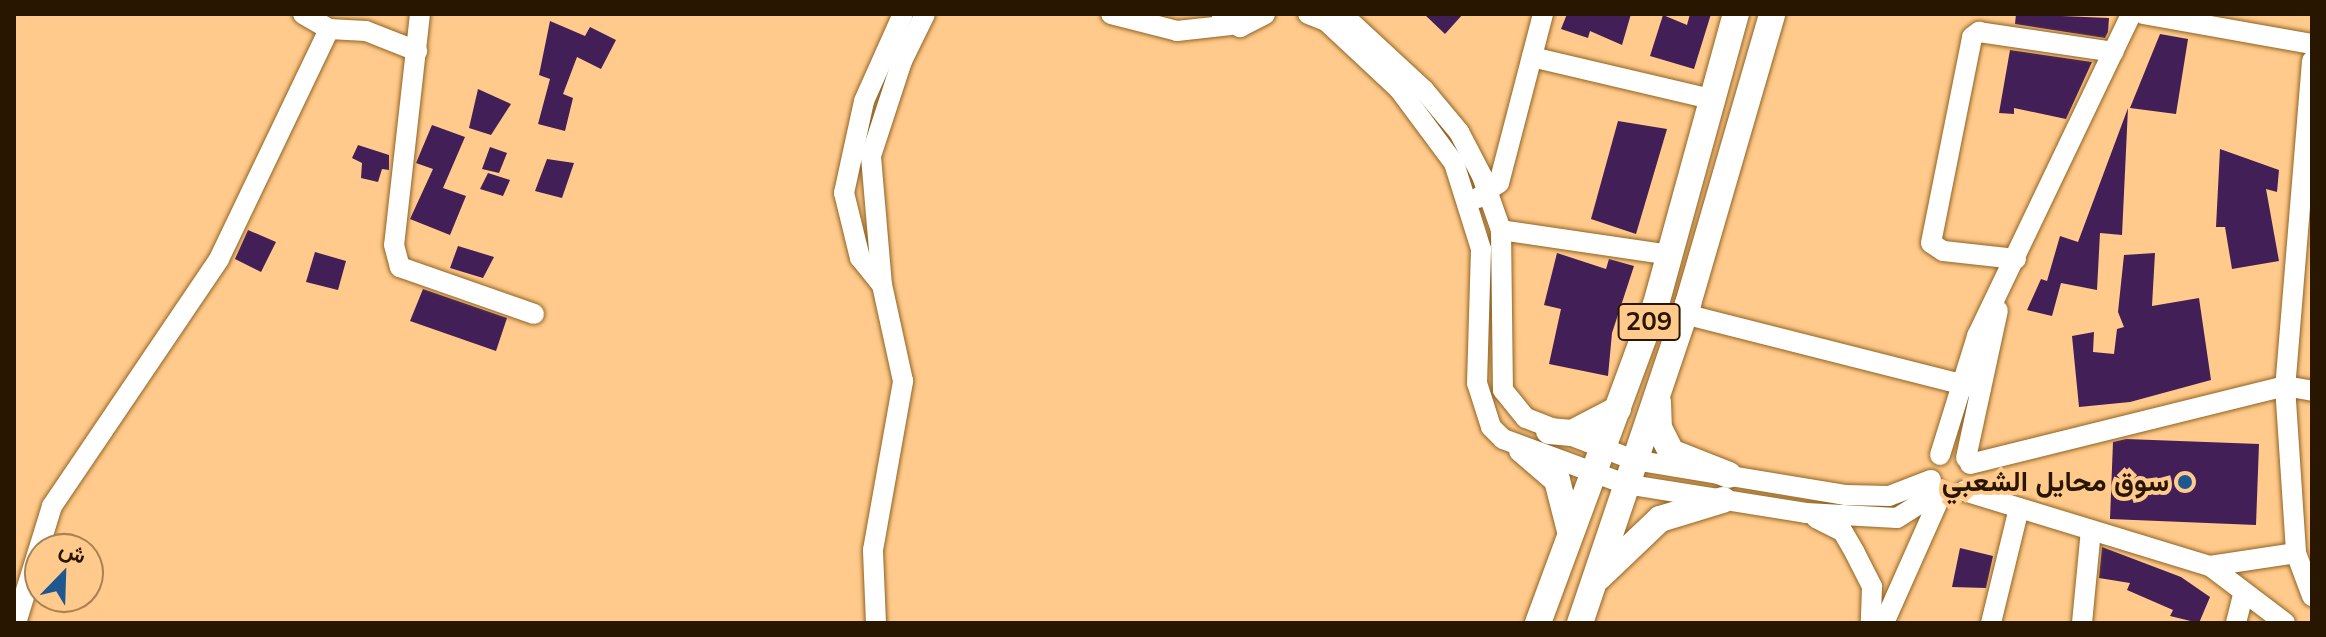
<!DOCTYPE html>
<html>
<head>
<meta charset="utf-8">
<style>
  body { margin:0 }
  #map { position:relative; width:2326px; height:637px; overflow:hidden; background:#ffca8b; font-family:"Nunito Sans",Vazirmatn,sans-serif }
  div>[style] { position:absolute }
  .building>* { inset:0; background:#421f56 }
  .roads { filter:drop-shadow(0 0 2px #916322) drop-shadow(0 0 2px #916322) }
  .minor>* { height:20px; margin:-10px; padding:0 10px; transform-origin:10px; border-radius:10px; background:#fff }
  .major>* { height:26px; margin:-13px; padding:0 13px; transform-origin:13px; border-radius:13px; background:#fff }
  .dots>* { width:22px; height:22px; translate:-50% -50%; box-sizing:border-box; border:4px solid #ffca8b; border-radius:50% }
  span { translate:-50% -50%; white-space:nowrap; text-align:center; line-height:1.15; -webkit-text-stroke:8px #ffca8b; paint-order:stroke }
  .shield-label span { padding:2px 6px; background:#ffca8b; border:2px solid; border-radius:6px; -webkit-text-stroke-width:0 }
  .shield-label { font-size:26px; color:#291600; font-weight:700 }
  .poi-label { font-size:28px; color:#291600; font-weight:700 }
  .right { translate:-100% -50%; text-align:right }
  .frame { position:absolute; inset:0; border:16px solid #291600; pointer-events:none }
  .north { position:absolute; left:24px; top:533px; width:80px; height:80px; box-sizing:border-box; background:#ffca8b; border:2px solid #a98253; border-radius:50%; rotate:23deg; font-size:22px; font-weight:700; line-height:32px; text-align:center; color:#291600 }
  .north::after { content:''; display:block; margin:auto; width:28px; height:36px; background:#1f5890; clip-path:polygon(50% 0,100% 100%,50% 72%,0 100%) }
</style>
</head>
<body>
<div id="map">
  <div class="building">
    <i style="clip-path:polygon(1424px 14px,1463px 14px,1445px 34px)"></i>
    <i style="clip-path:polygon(1567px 14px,1631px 14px,1622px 45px,1590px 31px,1588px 38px,1561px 29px)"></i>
    <i style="clip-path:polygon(1690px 14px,1711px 14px,1694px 69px,1650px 56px,1663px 15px,1687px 25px)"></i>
    <i style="clip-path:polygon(2016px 14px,2109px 18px,2108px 32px,2105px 38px,2015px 24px)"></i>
    <i style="clip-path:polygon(550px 21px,585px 36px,590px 27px,616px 40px,601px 69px,577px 57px,563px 94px,573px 98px,565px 131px,538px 124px,550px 79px,539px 75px)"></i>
    <i style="clip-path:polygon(2160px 34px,2188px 39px,2176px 114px,2130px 108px)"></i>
    <i style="clip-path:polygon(2010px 50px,2092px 62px,2066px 119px,2014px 108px,2014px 114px,1999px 113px)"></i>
    <i style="clip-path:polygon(478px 89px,511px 104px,491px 135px,469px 128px)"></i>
    <i style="clip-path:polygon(2128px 108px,2122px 235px,2100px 233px,2097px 290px,2061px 283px,2052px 316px,2027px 310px,2041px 279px,2047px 281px,2060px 236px,2078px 242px)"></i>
    <i style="clip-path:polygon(1618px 121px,1667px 129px,1636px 234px,1591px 219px)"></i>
    <i style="clip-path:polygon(432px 125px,465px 137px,443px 188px,466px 196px,450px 235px,410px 219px,433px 169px,416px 163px)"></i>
    <i style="clip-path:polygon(358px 145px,389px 155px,389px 170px,382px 169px,378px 182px,361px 178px,362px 163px,352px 158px)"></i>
    <i style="clip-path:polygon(490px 147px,507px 153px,499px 173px,482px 169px)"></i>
    <i style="clip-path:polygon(2220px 149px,2279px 170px,2277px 192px,2266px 189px,2279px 261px,2232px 269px,2225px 227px,2216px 227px)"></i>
    <i style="clip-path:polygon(547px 159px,574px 163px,562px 198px,535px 191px)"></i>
    <i style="clip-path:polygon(488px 173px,510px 180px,503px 196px,480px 189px)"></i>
    <i style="clip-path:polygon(248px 230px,276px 242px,261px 272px,235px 259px)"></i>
    <i style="clip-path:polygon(458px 246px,494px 257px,483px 278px,450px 268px)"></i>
    <i style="clip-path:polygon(315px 252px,346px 261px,338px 290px,306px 282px)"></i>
    <i style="clip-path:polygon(1557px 253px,1606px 269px,1609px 259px,1634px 266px,1612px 333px,1608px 376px,1549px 364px,1561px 309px,1544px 305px)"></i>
    <i style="clip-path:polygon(2155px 253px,2152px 306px,2199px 298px,2211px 380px,2130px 402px,2079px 407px,2072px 336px,2094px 332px,2093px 352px,2114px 354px,2117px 329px,2124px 327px,2118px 312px,2124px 255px)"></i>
    <i style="clip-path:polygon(423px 289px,507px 318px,496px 351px,410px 321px)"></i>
    <i style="clip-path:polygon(2126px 439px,2259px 444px,2256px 525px,2110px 519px,2113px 442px)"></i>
    <i style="clip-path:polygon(2102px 547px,2181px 577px,2210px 597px,2199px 623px,2170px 616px,2173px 610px,2127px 590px,2130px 583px,2099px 578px)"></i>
    <i style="clip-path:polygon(1960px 548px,1993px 556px,1986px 588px,1952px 587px)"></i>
  </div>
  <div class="roads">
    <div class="minor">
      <i style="left:420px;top:14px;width:232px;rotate:96.4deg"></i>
      <i style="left:394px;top:245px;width:23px;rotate:75deg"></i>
      <i style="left:400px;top:267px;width:142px;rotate:19.3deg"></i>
      <i style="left:1111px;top:14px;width:68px;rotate:14.4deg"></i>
      <i style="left:1177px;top:31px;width:54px;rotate:-6.3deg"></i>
      <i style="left:1308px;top:14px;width:19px;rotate:21deg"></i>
      <i style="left:1326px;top:21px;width:100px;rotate:43deg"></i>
      <i style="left:1399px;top:89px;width:92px;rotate:53.4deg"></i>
      <i style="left:1454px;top:163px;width:90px;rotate:72.6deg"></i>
      <i style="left:1481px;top:249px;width:134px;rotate:91.7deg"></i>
      <i style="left:1477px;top:383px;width:46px;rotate:72.3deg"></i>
      <i style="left:1491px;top:427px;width:17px;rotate:45deg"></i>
      <i style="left:1503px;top:439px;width:130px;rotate:20.2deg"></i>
      <i style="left:1625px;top:484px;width:183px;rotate:9.1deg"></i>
      <i style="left:1806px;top:513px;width:91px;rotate:3.1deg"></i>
      <i style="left:1897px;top:518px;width:51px;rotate:-32.1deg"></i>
      <i style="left:1342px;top:14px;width:112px;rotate:42.8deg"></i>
      <i style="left:1424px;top:90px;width:55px;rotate:50.2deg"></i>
      <i style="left:1459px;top:132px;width:50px;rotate:62.4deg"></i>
      <i style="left:1482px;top:176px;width:57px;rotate:70.6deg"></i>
      <i style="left:1501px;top:230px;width:160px;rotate:89.3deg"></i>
      <i style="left:1503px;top:390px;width:36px;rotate:51deg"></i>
      <i style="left:1526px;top:418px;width:116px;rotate:21.3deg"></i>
      <i style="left:1634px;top:460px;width:215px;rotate:9.4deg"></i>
      <i style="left:1846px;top:495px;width:43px;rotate:1.3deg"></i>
      <i style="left:1889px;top:496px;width:45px;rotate:-20.9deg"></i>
      <i style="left:2143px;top:14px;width:172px;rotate:10.1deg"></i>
      <i style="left:1222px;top:17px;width:21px;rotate:29deg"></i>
      <i style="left:1240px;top:27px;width:28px;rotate:-27deg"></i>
      <i style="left:329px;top:29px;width:37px;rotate:3deg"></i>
      <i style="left:366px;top:31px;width:55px;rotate:21.4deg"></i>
      <i style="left:1532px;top:57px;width:188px;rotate:13.2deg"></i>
      <i style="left:2312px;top:61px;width:326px;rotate:94.7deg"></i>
      <i style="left:2285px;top:386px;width:167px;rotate:86.2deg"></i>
      <i style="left:2296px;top:553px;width:46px;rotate:69.6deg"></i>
      <i style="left:1478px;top:198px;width:26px;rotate:-36deg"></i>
      <i style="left:1499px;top:183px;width:175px;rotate:-75.4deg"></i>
      <i style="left:1501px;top:230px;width:171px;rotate:8.4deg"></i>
      <i style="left:2016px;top:259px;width:73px;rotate:-173.7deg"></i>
      <i style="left:1943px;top:251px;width:14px;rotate:-146deg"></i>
      <i style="left:1931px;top:243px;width:210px;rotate:-78.7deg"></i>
      <i style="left:1972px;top:37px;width:9px;rotate:-36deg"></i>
      <i style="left:1979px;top:32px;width:136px;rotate:8.4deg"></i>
      <i style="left:882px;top:285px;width:35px;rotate:-129deg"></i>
      <i style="left:860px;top:258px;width:67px;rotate:-103.8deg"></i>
      <i style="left:844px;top:193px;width:94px;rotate:-77.7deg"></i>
      <i style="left:864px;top:101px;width:95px;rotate:-65.9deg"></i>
      <i style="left:1684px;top:314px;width:306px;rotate:14.2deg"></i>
      <i style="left:1940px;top:455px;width:125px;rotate:-72.7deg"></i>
      <i style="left:1977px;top:336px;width:357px;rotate:-64.4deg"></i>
      <i style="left:1966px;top:458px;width:151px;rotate:-77.8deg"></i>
      <i style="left:1970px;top:464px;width:325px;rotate:-13.9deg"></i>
      <i style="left:2285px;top:386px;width:27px;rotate:10deg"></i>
      <i style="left:1964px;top:491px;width:257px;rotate:17deg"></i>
      <i style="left:2210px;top:566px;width:87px;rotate:-8.6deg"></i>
      <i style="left:1816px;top:518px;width:30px;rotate:27deg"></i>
      <i style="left:1843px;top:532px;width:24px;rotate:60deg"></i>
      <i style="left:1855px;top:553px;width:38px;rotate:63deg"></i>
      <i style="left:1872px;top:587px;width:36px;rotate:92deg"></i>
      <i style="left:2210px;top:566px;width:94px;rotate:37.2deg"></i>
      <i style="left:16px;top:623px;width:122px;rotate:-72.9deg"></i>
      <i style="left:52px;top:506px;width:298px;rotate:-55.9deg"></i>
      <i style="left:219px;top:259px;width:255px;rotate:-64.4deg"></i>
      <i style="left:329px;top:29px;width:30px;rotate:-150deg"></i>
      <i style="left:876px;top:623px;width:73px;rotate:-92.4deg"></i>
      <i style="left:873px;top:550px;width:172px;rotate:-79.9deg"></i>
      <i style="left:903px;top:381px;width:98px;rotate:-102.3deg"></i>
      <i style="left:882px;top:285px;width:129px;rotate:-94.9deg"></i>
      <i style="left:871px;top:156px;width:100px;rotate:-71.9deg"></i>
      <i style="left:902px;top:61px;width:52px;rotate:-63.9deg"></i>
      <i style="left:1884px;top:623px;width:142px;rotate:-66deg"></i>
      <i style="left:1991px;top:623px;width:118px;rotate:-76.3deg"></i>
      <i style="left:2082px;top:623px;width:93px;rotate:-84.5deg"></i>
      <i style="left:2236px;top:623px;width:32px;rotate:-76deg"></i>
    </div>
    <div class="major">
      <i style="left:1658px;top:402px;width:26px;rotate:88deg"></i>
      <i style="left:1659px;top:428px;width:27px;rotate:63deg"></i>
      <i style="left:1671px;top:452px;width:62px;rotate:21.6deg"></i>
      <i style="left:1549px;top:431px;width:23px;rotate:5deg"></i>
      <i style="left:1572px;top:433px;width:52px;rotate:-27.6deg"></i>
      <i style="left:1522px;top:450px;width:46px;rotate:40.6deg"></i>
      <i style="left:1557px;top:480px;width:53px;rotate:75.7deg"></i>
      <i style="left:1599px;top:577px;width:84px;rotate:-43.6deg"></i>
      <i style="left:1660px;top:519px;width:66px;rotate:-16.8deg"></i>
      <i style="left:1538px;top:623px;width:340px;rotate:-69.7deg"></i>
      <i style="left:1656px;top:304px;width:301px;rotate:-74.6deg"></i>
      <i style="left:1580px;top:623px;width:337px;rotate:-71.3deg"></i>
      <i style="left:1688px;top:304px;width:302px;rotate:-73.8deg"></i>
    </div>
  </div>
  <div class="dots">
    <i style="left:2185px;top:482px;background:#1f5890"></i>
  </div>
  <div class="shield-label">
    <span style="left:1649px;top:322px">209</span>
  </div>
  <div class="poi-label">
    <span class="right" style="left:2169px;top:482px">سوق محايل الشعبي</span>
  </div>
  <div class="frame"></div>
  <div class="north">ش</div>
</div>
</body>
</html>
